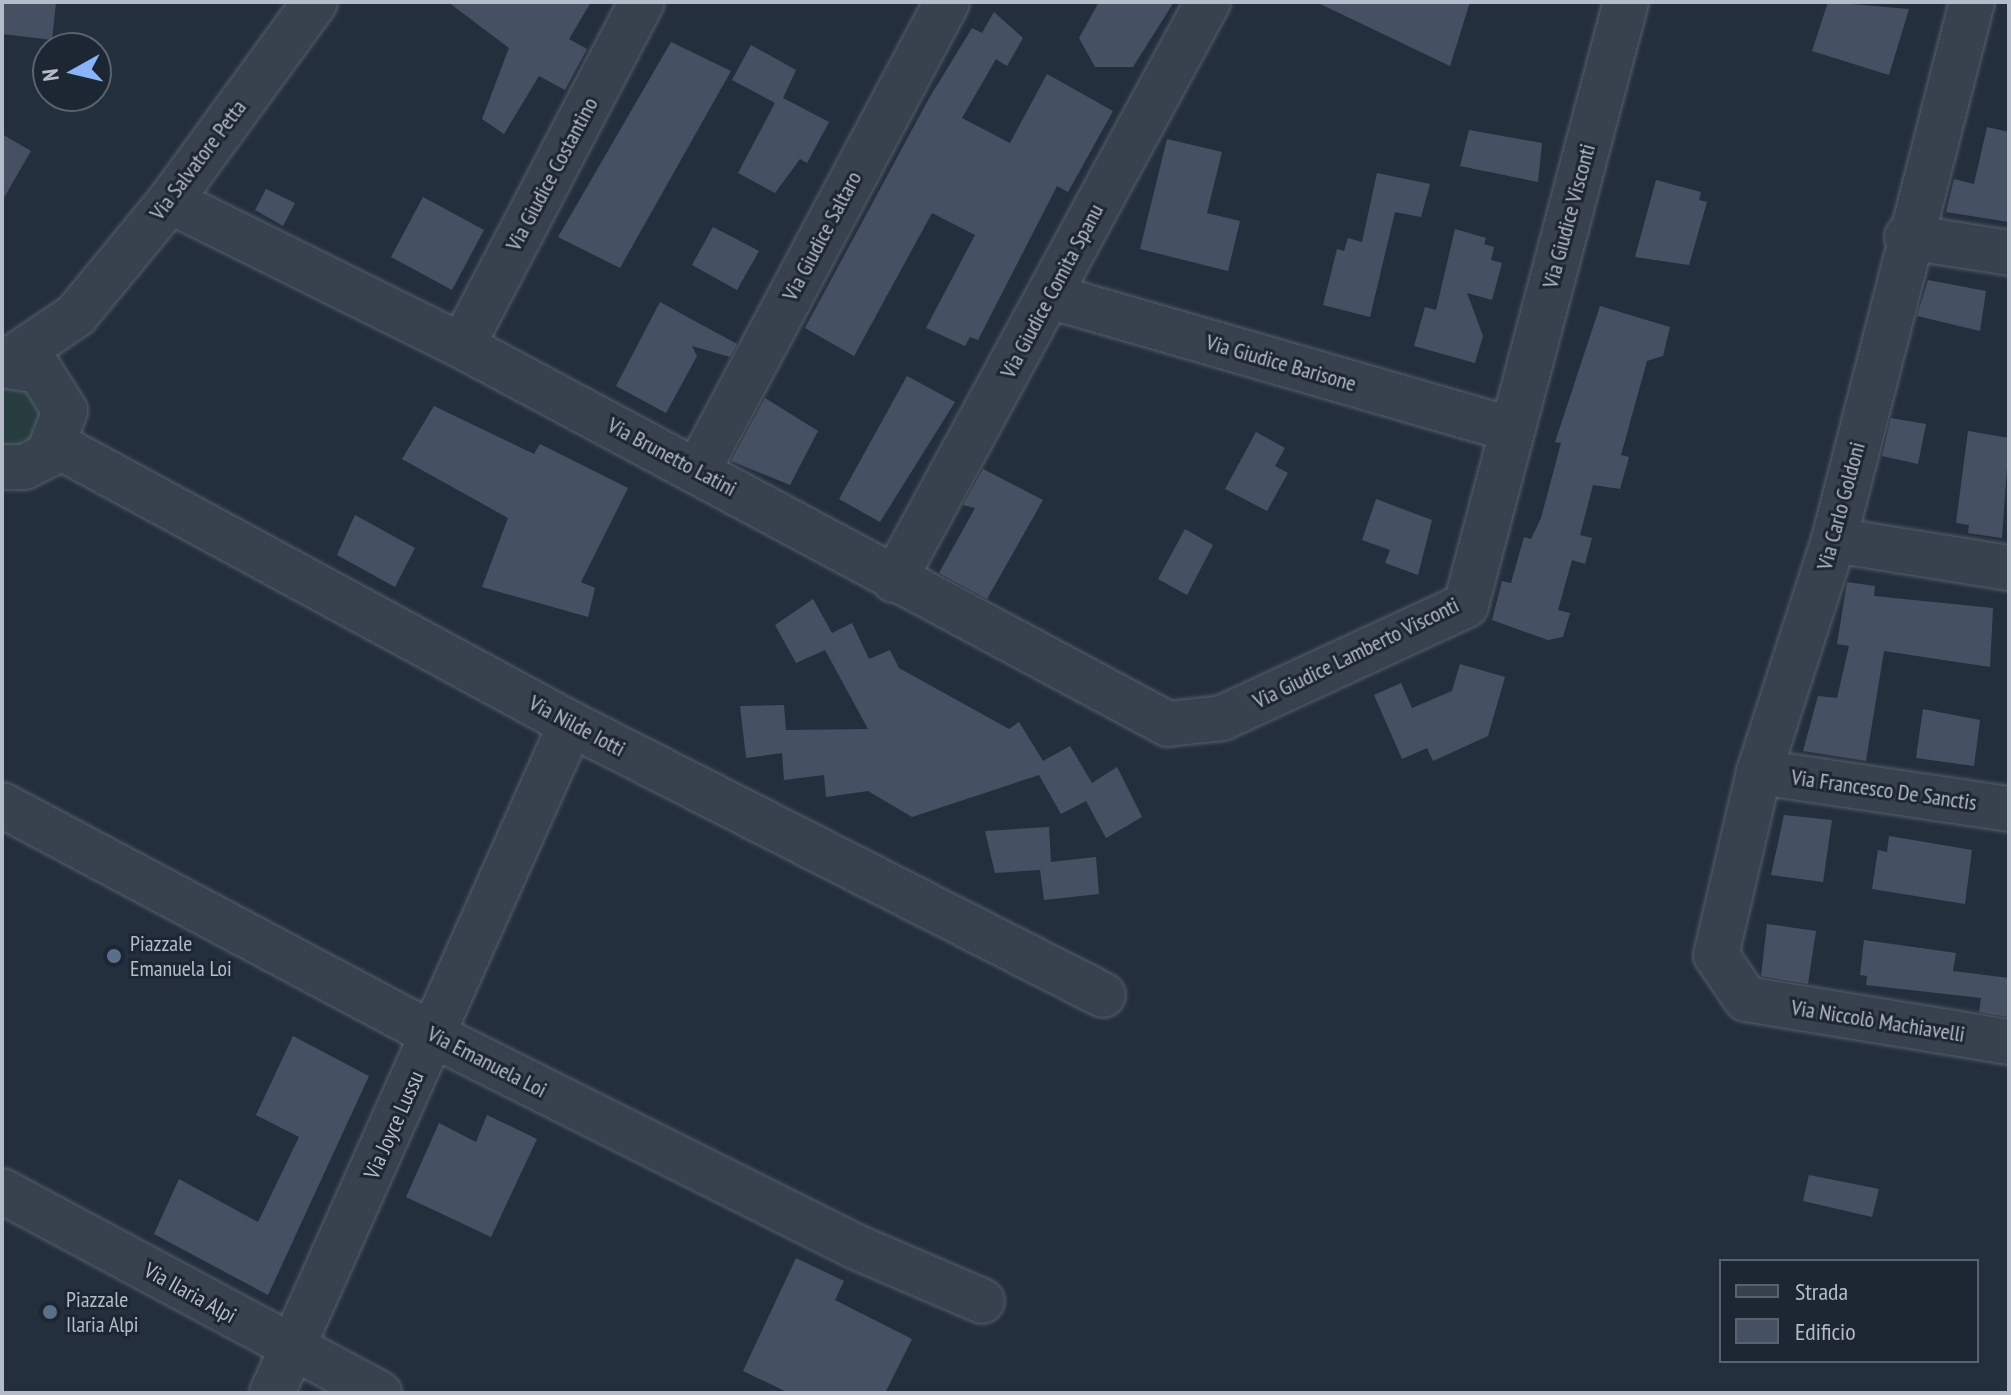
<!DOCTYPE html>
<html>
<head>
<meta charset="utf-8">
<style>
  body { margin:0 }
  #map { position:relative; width:2011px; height:1395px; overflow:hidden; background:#242f3e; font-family:"PT Sans Narrow",sans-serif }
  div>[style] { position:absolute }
  .green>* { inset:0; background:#263c3f }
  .building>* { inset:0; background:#455162 }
  .roads { filter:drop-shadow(0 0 2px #565f6c) drop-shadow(0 0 2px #565f6c) }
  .minor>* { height:44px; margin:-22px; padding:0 22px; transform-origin:22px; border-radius:22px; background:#38414e }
  .dots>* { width:22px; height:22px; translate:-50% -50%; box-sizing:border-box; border:4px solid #1d2633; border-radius:50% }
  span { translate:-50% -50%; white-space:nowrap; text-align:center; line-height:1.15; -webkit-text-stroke:6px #1d2633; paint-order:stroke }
  .street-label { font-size:22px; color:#b4bcc9 }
  .poi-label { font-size:22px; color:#b4bcc9 }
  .left { translate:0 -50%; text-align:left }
  .frame { position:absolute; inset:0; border:4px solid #b4bcc9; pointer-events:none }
  .legend { position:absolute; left:1719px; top:1259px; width:260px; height:104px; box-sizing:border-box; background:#1d2633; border:2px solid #59626f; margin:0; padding:10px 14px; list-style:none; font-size:24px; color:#b4bcc9 }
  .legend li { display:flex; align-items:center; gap:16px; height:40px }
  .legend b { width:40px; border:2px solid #59626f }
  .north { position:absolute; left:32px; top:32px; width:80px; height:80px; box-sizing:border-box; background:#1d2633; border:2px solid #59626f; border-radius:50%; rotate:262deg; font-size:22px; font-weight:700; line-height:32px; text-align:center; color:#b4bcc9 }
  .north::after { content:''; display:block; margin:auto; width:28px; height:36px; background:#8ab4f8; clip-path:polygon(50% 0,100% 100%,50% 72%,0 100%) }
</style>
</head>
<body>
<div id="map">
  <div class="green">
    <i style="clip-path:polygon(2px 381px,42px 391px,45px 438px,2px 452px)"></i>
  </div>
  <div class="building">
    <i style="clip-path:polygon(2px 2px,56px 2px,52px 40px,2px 34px)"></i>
    <i style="clip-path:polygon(448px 2px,591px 2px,569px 39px,587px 49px,565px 90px,539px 76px,504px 134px,482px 119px,509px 48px)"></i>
    <i style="clip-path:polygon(1099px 2px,1174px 2px,1133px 67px,1095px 67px,1079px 38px)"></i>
    <i style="clip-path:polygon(1316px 2px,1470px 2px,1450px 66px)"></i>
    <i style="clip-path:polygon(1828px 2px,1909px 9px,1889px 75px,1812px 51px)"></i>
    <i style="clip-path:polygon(994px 12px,1023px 38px,1007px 66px,996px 59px,962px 118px,1010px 143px,1047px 74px,1113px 111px,1068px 192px,1057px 186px,978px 340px,970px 337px,965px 346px,926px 328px,975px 235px,932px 213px,854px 356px,805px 328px,928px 100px,972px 28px,982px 33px)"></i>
    <i style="clip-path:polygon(671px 42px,731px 71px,620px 268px,558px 237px)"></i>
    <i style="clip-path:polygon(751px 45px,796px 70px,783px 98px,829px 122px,807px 163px,800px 159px,775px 193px,738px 173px,775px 103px,732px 80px)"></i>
    <i style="clip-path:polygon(1987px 127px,2009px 132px,2009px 222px,1946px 212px,1954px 179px,1974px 184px)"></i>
    <i style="clip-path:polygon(1469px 130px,1542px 143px,1538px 182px,1460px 166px)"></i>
    <i style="clip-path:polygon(2px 134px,31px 151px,2px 201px)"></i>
    <i style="clip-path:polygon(1167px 139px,1222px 152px,1207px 213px,1240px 221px,1228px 271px,1140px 249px)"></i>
    <i style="clip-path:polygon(1377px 173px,1430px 184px,1421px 217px,1395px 212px,1370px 317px,1323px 305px,1337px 249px,1344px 251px,1348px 238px,1362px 242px)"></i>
    <i style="clip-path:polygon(1656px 180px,1701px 192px,1699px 200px,1707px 202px,1689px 265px,1635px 257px)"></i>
    <i style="clip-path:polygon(266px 189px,295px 203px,283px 226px,255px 210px)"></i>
    <i style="clip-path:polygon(423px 197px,484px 230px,452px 290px,391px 257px)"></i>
    <i style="clip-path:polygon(713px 227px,759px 251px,737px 290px,692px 265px)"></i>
    <i style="clip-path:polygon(1455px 229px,1486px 238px,1484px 244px,1494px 247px,1491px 260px,1502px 263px,1492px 300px,1467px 293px,1483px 336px,1475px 363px,1414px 346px,1425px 307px,1436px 310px)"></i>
    <i style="clip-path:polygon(1928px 280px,1986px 291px,1980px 331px,1917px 316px)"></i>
    <i style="clip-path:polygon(660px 302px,737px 344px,730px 357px,692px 346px,697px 356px,666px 413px,616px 386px)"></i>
    <i style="clip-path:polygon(1600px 306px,1670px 327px,1663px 356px,1647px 361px,1621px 455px,1629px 457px,1620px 489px,1593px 485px,1580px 535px,1592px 538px,1585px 564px,1572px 560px,1558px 610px,1570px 613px,1563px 637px,1548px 640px,1492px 620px,1502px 581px,1511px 583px,1524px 537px,1531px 539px,1541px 518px,1561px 443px,1555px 442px)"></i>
    <i style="clip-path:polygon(907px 376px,955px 402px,880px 522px,839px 499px)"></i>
    <i style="clip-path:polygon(765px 398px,818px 431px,790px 485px,731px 461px)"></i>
    <i style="clip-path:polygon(434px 406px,534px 454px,540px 444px,628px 488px,581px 582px,595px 588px,588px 617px,482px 587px,508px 518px,402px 459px)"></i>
    <i style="clip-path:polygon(1891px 418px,1926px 424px,1918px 464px,1882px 456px)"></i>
    <i style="clip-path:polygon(1968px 431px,2009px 438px,2002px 538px,1968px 533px,1969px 525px,1956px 523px)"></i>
    <i style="clip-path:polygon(1256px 432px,1285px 448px,1275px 466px,1288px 473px,1267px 511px,1225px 489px)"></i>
    <i style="clip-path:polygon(983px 469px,1043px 500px,987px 599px,939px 573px,975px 508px,963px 505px)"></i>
    <i style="clip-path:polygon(1376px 499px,1432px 520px,1418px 575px,1385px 563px,1390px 550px,1362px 540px)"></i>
    <i style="clip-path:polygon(355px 515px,415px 548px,395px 587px,337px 555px)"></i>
    <i style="clip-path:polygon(1185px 529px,1213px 545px,1187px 595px,1158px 579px)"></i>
    <i style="clip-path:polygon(1847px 582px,1875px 586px,1874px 596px,1993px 608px,1990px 667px,1884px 651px,1866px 761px,1803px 751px,1818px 696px,1837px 698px,1849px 646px,1837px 644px)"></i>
    <i style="clip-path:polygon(813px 599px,832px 633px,852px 623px,869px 659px,890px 650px,899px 668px,1009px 729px,1019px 722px,1043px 761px,1070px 746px,1092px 783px,1117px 767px,1142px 817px,1106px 838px,1086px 801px,1061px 814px,1039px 775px,912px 817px,868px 791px,826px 797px,824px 775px,784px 780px,782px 753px,746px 758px,740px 706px,784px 705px,786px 730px,868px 729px,825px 650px,796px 663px,775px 625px)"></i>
    <i style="clip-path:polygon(1460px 664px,1505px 677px,1488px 736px,1433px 761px,1427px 748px,1402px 759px,1374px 695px,1401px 683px,1412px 708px,1452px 691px)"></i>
    <i style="clip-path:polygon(1923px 709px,1980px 720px,1974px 766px,1916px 758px)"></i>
    <i style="clip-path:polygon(1784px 815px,1832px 820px,1823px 882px,1771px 875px)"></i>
    <i style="clip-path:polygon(1049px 827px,1051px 862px,1096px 857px,1099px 894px,1044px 900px,1040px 870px,995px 873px,985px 831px)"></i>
    <i style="clip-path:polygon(1889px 836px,1972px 850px,1965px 904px,1872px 889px,1878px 850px,1887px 852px)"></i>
    <i style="clip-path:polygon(1767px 924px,1816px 931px,1808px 984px,1761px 976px)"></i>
    <i style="clip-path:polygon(1864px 940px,1956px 953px,1953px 971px,2009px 978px,2009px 1017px,1979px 1012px,1981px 998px,1866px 985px,1867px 976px,1860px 975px)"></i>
    <i style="clip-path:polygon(293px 1036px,369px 1076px,268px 1295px,154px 1234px,179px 1179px,258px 1222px,299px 1137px,256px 1115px)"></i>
    <i style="clip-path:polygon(487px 1115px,537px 1139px,491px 1237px,406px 1197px,439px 1123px,476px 1142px)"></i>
    <i style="clip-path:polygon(1809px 1175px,1879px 1189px,1872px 1217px,1803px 1201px)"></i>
    <i style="clip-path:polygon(796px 1258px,844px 1281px,835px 1300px,912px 1339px,885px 1393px,789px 1393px,743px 1371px)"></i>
  </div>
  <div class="roads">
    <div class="minor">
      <i style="left:1972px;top:2px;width:555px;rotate:104.39deg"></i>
      <i style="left:1834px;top:540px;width:244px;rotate:107.9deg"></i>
      <i style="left:1759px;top:772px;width:188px;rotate:103.2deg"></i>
      <i style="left:1716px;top:955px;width:53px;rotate:55.7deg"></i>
      <i style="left:1746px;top:999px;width:266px;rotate:9.3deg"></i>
      <i style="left:170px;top:201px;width:326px;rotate:26.4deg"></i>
      <i style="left:462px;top:346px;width:801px;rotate:28.17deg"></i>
      <i style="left:1168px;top:724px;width:54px;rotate:-6.3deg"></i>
      <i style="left:1222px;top:718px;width:269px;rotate:-24.8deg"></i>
      <i style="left:1466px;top:605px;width:624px;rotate:-75.14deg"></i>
      <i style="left:1907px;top:237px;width:103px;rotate:8.9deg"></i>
      <i style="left:1049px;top:296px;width:482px;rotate:16.1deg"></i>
      <i style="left:462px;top:346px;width:388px;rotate:-62.4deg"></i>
      <i style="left:4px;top:364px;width:87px;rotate:-34.2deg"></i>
      <i style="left:76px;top:315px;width:148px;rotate:-50.5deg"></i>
      <i style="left:170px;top:201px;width:246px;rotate:-53.9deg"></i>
      <i style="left:2px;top:365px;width:38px;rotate:9deg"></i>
      <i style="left:40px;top:371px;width:47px;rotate:58deg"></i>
      <i style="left:65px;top:411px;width:47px;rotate:111.1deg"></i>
      <i style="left:48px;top:455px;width:27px;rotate:153deg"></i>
      <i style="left:24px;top:467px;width:22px;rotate:180deg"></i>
      <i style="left:56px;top:445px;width:586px;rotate:28.45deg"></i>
      <i style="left:571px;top:724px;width:597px;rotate:26.99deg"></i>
      <i style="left:698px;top:470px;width:530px;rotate:-61.98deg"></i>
      <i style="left:1834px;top:540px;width:177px;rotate:9.1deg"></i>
      <i style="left:894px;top:580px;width:658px;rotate:-61.49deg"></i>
      <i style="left:1759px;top:772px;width:253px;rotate:8.4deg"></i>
      <i style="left:2px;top:805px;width:506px;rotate:28.03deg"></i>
      <i style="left:449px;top:1043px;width:455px;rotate:26.6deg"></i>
      <i style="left:856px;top:1247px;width:137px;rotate:23.2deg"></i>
      <i style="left:2px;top:1191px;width:428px;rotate:28.2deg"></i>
      <i style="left:272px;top:1393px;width:733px;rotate:-65.92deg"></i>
    </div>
  </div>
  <div class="dots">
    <i style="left:114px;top:956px;background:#5c6f8a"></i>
    <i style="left:50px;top:1312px;background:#5c6f8a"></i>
  </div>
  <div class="street-label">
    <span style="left:198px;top:160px;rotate:-53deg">Via Salvatore Petta</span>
    <span style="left:552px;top:174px;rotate:-62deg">Via Giudice Costantino</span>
    <span style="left:1569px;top:216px;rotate:-75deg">Via Giudice Visconti</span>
    <span style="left:822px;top:236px;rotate:-62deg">Via Giudice Saltaro</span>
    <span style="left:1052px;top:291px;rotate:-62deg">Via Giudice Comita Spanu</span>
    <span style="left:1281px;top:363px;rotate:16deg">Via Giudice Barisone</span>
    <span style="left:672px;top:457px;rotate:28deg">Via Brunetto Latini</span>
    <span style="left:1841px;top:506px;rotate:-75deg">Via Carlo Goldoni</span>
    <span style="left:1356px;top:653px;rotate:-26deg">Via Giudice Lamberto Visconti</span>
    <span style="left:577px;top:726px;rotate:28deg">Via Nilde Iotti</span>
    <span style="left:1884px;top:790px;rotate:8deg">Via Francesco De Sanctis</span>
    <span style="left:1878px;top:1021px;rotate:9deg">Via Niccolò Machiavelli</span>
    <span style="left:487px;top:1062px;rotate:27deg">Via Emanuela Loi</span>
    <span style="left:394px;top:1125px;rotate:-66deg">Via Joyce Lussu</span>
    <span style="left:190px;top:1293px;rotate:29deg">Via Ilaria Alpi</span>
  </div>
  <div class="poi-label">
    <span class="left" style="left:130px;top:956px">Piazzale<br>Emanuela Loi</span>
    <span class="left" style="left:66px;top:1312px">Piazzale<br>Ilaria Alpi</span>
  </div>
  <div class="frame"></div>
  <ul class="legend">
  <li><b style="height:10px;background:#38414e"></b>Strada</li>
  <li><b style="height:22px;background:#455162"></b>Edificio</li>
  </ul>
  <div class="north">N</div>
</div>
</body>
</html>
